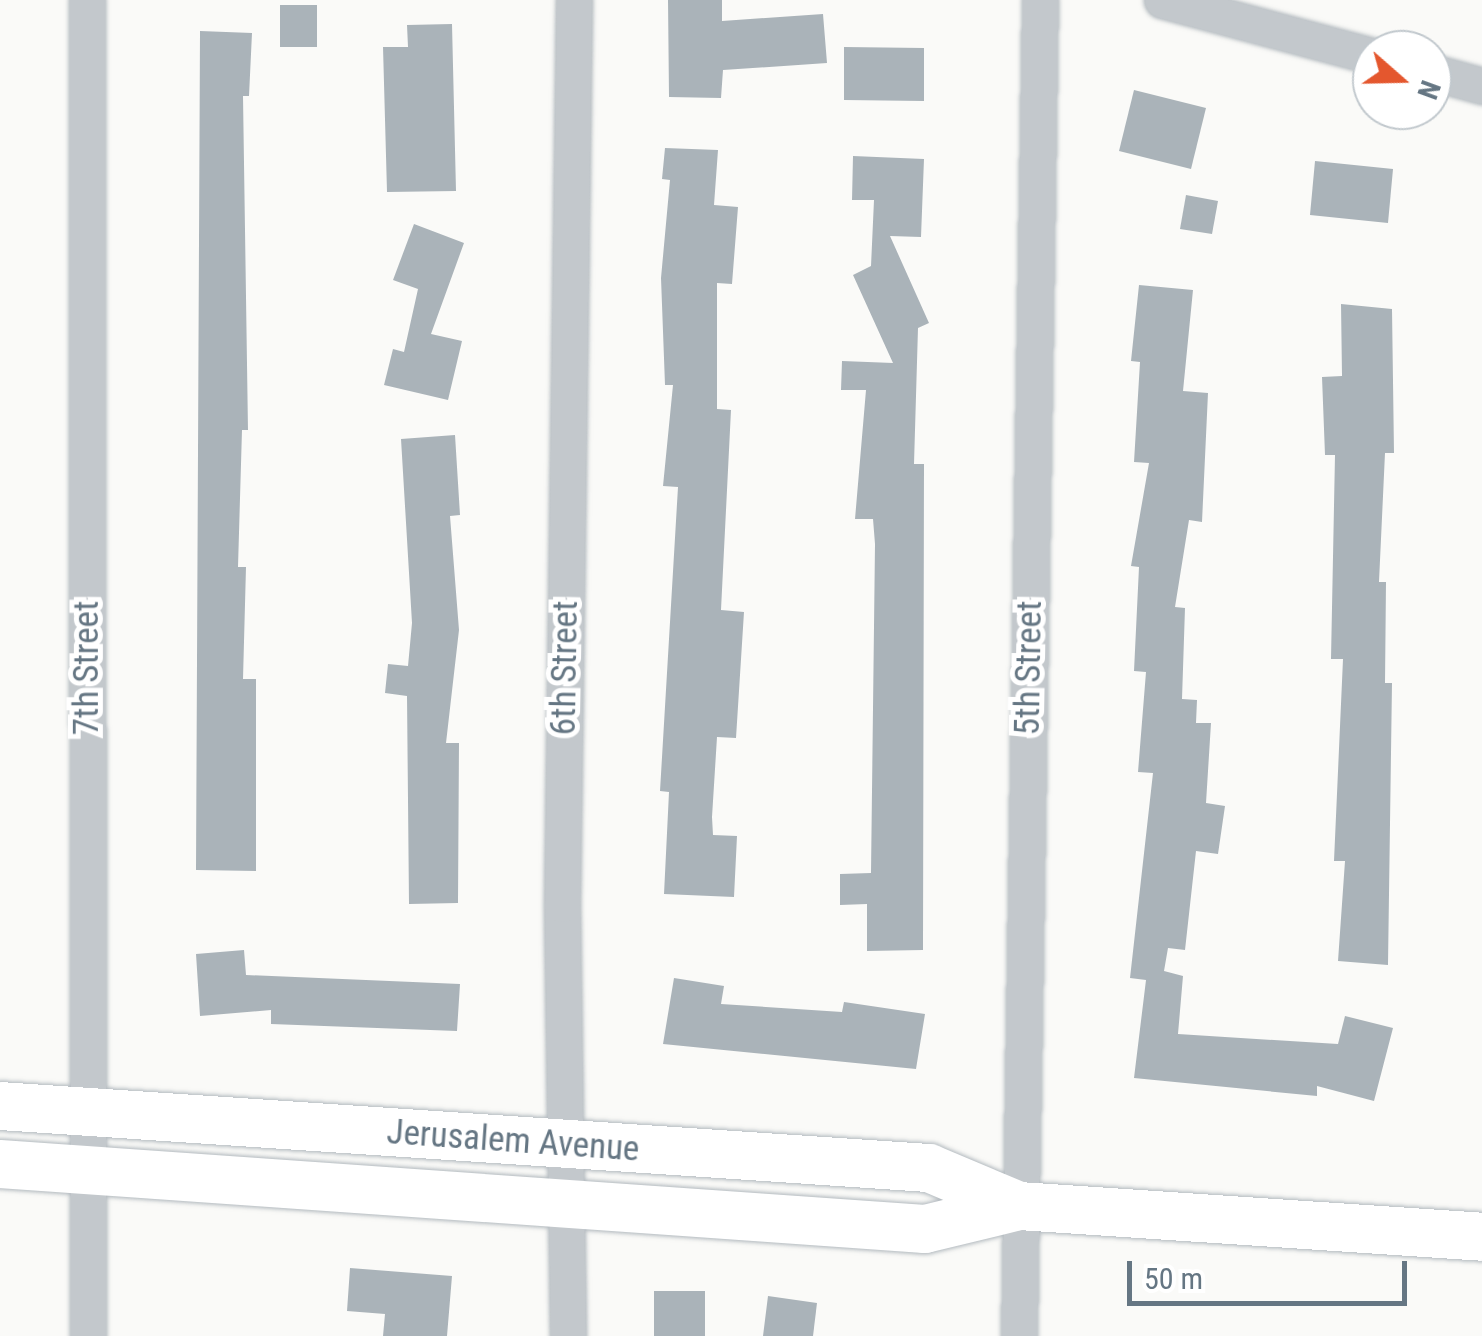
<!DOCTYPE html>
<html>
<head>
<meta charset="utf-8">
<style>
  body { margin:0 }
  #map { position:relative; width:1482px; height:1336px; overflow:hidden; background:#fafaf8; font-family:"Roboto Condensed",sans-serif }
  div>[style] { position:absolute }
  .building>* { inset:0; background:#aab3b9 }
  .roads { filter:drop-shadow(0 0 2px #b3babf) drop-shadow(0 0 2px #b3babf) }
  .street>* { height:35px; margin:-17.5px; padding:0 17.5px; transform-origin:17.5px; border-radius:17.5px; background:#c3c8cc }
  .secondary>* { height:48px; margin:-24px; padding:0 24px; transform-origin:24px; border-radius:24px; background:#fff }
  span { translate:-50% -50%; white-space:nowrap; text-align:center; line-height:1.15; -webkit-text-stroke:10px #fff; paint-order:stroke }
  .street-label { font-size:35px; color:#657683 }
  .north { position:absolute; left:1352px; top:30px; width:100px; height:100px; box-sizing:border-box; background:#fff; border:2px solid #c1c8cd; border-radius:50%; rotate:110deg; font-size:28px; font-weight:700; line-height:40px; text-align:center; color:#657683 }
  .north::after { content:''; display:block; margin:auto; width:35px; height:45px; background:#e4572e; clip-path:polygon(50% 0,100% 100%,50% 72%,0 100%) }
  .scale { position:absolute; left:1127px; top:1261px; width:280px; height:45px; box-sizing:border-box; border:5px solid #657683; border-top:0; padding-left:12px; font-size:30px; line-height:35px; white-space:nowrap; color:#657683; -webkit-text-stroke:8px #fff; paint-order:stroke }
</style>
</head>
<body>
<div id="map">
  <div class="building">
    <i style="clip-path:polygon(668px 0,722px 0,722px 21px,823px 14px,827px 63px,723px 70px,721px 98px,669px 97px)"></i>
    <i style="clip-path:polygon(280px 5px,317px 5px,317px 47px,280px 47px)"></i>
    <i style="clip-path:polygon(452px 24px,456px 191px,387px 192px,383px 47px,408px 47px,407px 25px)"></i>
    <i style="clip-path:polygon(200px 31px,252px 33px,249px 96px,243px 96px,248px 430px,242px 430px,238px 567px,246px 567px,243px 679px,256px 679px,256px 871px,196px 870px)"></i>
    <i style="clip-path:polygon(844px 47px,924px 48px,924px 101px,844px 100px)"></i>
    <i style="clip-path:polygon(1134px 90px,1206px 108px,1191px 169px,1119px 151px)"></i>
    <i style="clip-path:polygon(665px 148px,718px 150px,714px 205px,738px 207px,732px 284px,717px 283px,717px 409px,731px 410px,721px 610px,744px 612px,736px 738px,717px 737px,712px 817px,713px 835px,737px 836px,734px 897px,664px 894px,669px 792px,660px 791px,678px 487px,663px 486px,673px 385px,665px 385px,661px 278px,670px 180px,662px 179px)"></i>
    <i style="clip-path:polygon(853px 156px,924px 159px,921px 237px,890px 236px,929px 323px,918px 328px,914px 464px,924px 464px,923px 950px,867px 951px,867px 904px,840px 905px,840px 874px,871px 873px,875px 544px,873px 519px,855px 519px,866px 390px,841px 390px,842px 361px,893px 363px,853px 275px,871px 266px,874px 200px,852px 200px)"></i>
    <i style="clip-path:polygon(1315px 161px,1393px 169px,1388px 223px,1310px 215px)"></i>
    <i style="clip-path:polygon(1186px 195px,1218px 201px,1212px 234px,1180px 229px)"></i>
    <i style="clip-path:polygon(414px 224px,464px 243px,431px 334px,462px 341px,448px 400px,384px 385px,393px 349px,404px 352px,418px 289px,393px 280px)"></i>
    <i style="clip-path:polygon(1139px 285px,1193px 290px,1183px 391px,1208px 393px,1202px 522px,1189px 520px,1175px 607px,1185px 608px,1182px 699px,1197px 700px,1196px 723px,1211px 723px,1206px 803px,1225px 806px,1218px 854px,1196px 851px,1185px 950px,1168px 948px,1164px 971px,1183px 976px,1178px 1034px,1338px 1044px,1345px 1016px,1393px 1028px,1374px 1101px,1317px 1086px,1317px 1096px,1134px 1078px,1146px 980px,1130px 978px,1153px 773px,1138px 772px,1146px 672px,1134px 671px,1139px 567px,1131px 566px,1149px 463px,1134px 462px,1140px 362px,1131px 361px)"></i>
    <i style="clip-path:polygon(1341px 304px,1392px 309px,1394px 453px,1385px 453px,1379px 582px,1386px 582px,1385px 683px,1392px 683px,1388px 965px,1338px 961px,1345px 861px,1334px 861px,1343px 659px,1331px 659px,1335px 455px,1325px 455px,1322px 377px,1342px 376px)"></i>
    <i style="clip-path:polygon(455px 435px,460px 515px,450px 516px,459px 630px,446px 743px,459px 743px,458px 903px,409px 904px,407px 696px,385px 693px,388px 664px,408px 666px,412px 623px,401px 439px)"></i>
    <i style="clip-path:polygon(244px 950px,246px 975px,460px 984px,457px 1031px,271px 1024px,271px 1010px,200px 1016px,196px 954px)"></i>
    <i style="clip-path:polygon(674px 978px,724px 986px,721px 1004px,842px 1012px,844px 1002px,925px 1014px,916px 1069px,663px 1044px)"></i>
    <i style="clip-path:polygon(350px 1268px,452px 1276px,447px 1336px,383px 1336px,385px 1314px,347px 1311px)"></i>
    <i style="clip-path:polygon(654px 1291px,705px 1291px,705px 1336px,654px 1336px)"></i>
    <i style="clip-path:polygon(768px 1296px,817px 1303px,813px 1336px,763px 1336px)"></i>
  </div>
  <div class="roads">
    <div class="street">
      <i style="left:87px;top:0;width:1336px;rotate:89.96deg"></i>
      <i style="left:1162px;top:0;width:217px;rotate:14.9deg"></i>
      <i style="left:1432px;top:72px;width:52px;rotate:15.6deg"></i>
      <i style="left:568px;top:1336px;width:432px;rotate:-90.8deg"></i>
      <i style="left:562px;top:904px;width:904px;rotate:-89.24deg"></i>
      <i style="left:1019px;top:1336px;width:1336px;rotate:-89.1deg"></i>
    </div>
    <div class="secondary">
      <i style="left:0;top:1106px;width:931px;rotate:3.82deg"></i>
      <i style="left:929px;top:1168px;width:98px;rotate:22.9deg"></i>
      <i style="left:0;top:1164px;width:927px;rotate:4.02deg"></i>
      <i style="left:925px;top:1229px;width:97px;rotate:-13.7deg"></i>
      <i style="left:1019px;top:1206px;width:464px;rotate:3.8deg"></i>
    </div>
  </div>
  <div class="street-label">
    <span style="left:87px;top:668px;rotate:-90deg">7th Street</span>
    <span style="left:565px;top:668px;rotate:-89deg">6th Street</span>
    <span style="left:1029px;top:668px;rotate:-89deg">5th Street</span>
    <span style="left:513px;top:1141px;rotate:4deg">Jerusalem Avenue</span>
  </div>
  <div class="north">N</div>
  <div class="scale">50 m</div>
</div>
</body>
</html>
